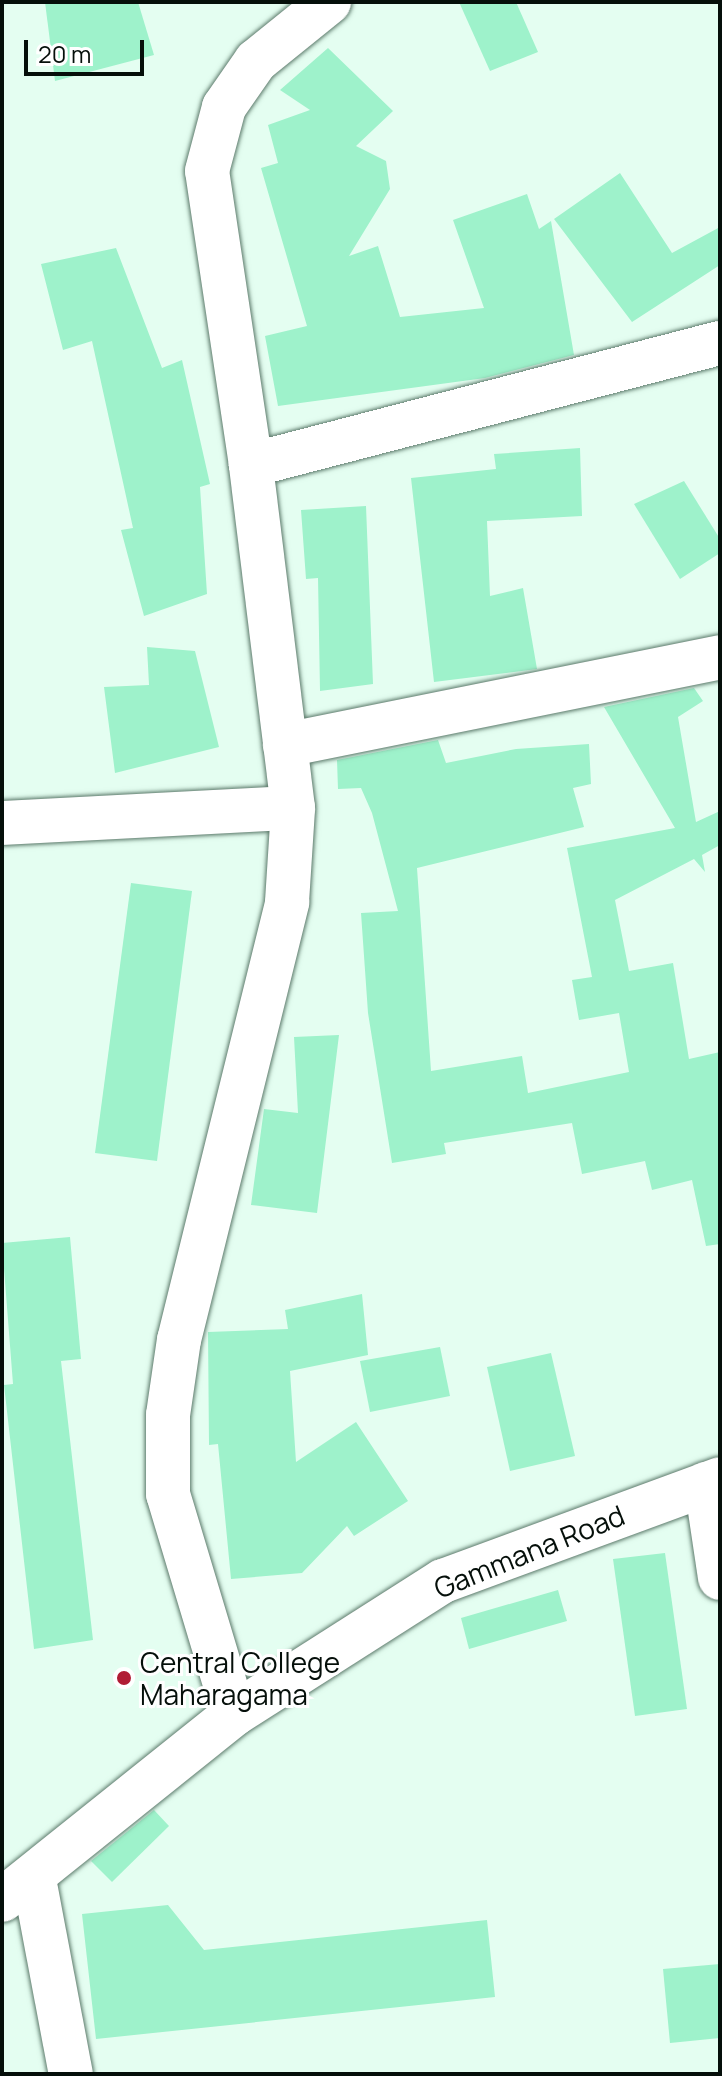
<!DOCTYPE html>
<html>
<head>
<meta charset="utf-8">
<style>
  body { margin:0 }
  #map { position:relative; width:722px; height:2076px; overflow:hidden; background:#e4fef1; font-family:Manrope,sans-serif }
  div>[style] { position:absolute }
  .building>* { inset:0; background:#9ef2cb }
  .roads { filter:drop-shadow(0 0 2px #5c7a6b) drop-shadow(0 0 2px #5c7a6b) }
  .street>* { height:44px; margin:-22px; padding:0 22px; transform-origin:22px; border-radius:22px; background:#fff }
  .dots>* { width:22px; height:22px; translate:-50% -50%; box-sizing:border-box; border:4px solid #fff; border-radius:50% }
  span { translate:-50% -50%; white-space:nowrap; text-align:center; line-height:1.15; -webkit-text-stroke:6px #fff; paint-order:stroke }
  .street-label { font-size:28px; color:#050f0a }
  .poi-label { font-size:28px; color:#050f0a }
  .left { translate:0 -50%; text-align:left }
  .frame { position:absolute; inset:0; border:4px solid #050f0a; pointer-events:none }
  .scale { position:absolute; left:24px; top:40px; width:120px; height:36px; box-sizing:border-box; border:4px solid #050f0a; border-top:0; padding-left:10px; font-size:24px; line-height:28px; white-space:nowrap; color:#050f0a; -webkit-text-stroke:6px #fff; paint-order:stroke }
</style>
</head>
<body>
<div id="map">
  <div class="building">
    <i style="clip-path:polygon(45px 2px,138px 2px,154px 55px,55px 81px)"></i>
    <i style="clip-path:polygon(459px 2px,516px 2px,538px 52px,490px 71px)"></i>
    <i style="clip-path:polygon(328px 48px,393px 111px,356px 146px,386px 161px,390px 189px,349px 256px,378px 246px,400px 317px,484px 308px,453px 220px,527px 194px,539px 229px,551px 221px,574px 355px,485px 378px,278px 406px,265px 336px,307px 326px,261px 168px,278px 163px,268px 125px,310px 110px,280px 90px)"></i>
    <i style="clip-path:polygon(620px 173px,672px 253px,720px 227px,720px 265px,632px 322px,554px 219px)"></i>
    <i style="clip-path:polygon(116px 248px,162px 368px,182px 360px,210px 484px,200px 487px,207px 594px,144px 616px,121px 530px,133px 528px,92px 341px,63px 350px,41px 264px)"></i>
    <i style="clip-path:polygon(580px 448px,582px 516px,487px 521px,490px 596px,523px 588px,537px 669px,434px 682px,411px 478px,496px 469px,494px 454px)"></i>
    <i style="clip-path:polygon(684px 481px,720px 539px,720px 553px,680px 579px,634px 504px)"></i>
    <i style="clip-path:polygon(366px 506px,373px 684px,320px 691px,318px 578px,306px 579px,301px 510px)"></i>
    <i style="clip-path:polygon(147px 647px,195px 651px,219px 747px,115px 773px,104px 687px,149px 685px)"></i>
    <i style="clip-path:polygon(694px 688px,703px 701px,678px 717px,696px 822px,720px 811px,720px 845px,702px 855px,705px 872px,694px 859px,615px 900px,629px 971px,673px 963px,689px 1059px,720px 1052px,720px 1244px,706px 1246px,692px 1180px,652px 1190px,645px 1161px,582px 1174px,572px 1123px,444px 1143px,446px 1154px,392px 1163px,368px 1013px,361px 913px,398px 911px,372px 813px,361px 788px,338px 789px,337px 760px,438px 740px,446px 763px,516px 749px,589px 744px,591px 784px,573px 788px,584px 827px,417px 868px,431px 1071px,522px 1056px,528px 1093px,629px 1072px,619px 1013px,579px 1020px,572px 980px,592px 977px,567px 848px,675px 828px,604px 707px)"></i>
    <i style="clip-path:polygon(131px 883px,192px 891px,157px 1161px,95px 1153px)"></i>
    <i style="clip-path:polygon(339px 1035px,317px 1213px,251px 1205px,264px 1109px,298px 1113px,294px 1037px)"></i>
    <i style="clip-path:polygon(70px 1237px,81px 1359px,61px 1361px,93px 1640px,34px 1649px,4px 1385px,13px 1384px,2px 1243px)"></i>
    <i style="clip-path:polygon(362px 1294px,368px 1355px,290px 1371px,296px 1462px,356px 1422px,408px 1501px,354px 1536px,347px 1526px,302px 1573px,231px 1579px,218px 1444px,209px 1445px,208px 1332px,288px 1329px,285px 1310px)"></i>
    <i style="clip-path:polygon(440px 1347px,450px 1396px,370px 1412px,360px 1361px)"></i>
    <i style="clip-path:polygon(551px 1353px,575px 1456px,510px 1471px,487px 1367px)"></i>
    <i style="clip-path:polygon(665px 1553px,687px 1709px,635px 1716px,613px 1559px)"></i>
    <i style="clip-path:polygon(558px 1590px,567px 1621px,469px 1649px,461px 1618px)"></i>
    <i style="clip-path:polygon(154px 1810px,169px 1826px,112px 1882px,91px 1861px)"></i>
    <i style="clip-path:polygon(168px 1905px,204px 1950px,487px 1920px,495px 1997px,96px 2039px,82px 1914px)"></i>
    <i style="clip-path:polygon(720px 1964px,720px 2038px,670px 2043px,663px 1969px)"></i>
  </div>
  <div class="roads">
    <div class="street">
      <i style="left:251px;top:465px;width:485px;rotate:-14.6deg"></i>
      <i style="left:285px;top:745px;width:444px;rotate:-11.4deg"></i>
      <i style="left:2px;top:823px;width:291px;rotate:-3deg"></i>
      <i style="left:706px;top:1484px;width:95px;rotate:81.5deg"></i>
      <i style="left:234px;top:1714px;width:230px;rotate:-106.7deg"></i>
      <i style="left:168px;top:1494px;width:79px;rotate:-90deg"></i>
      <i style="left:168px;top:1415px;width:76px;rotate:-81.7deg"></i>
      <i style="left:179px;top:1340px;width:451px;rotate:-76.1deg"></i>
      <i style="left:287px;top:902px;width:94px;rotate:-86.3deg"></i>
      <i style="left:293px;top:808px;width:346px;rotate:-97deg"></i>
      <i style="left:251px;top:465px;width:297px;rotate:-98.5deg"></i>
      <i style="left:207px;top:171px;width:66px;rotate:-75.1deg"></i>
      <i style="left:224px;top:107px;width:56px;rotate:-55.2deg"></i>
      <i style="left:256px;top:61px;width:94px;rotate:-38.9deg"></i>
      <i style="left:34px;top:1879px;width:198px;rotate:79.3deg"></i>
      <i style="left:2px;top:1900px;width:297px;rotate:-38.7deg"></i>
      <i style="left:234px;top:1714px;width:248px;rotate:-32.5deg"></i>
      <i style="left:443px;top:1581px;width:295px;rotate:-20.2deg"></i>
    </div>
  </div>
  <div class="dots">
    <i style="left:124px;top:1678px;background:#b01c34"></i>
  </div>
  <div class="street-label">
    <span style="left:529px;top:1551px;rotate:-22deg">Gammana Road</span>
  </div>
  <div class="poi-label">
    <span class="left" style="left:140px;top:1678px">Central College<br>Maharagama</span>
  </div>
  <div class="frame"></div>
  <div class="scale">20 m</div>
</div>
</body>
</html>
